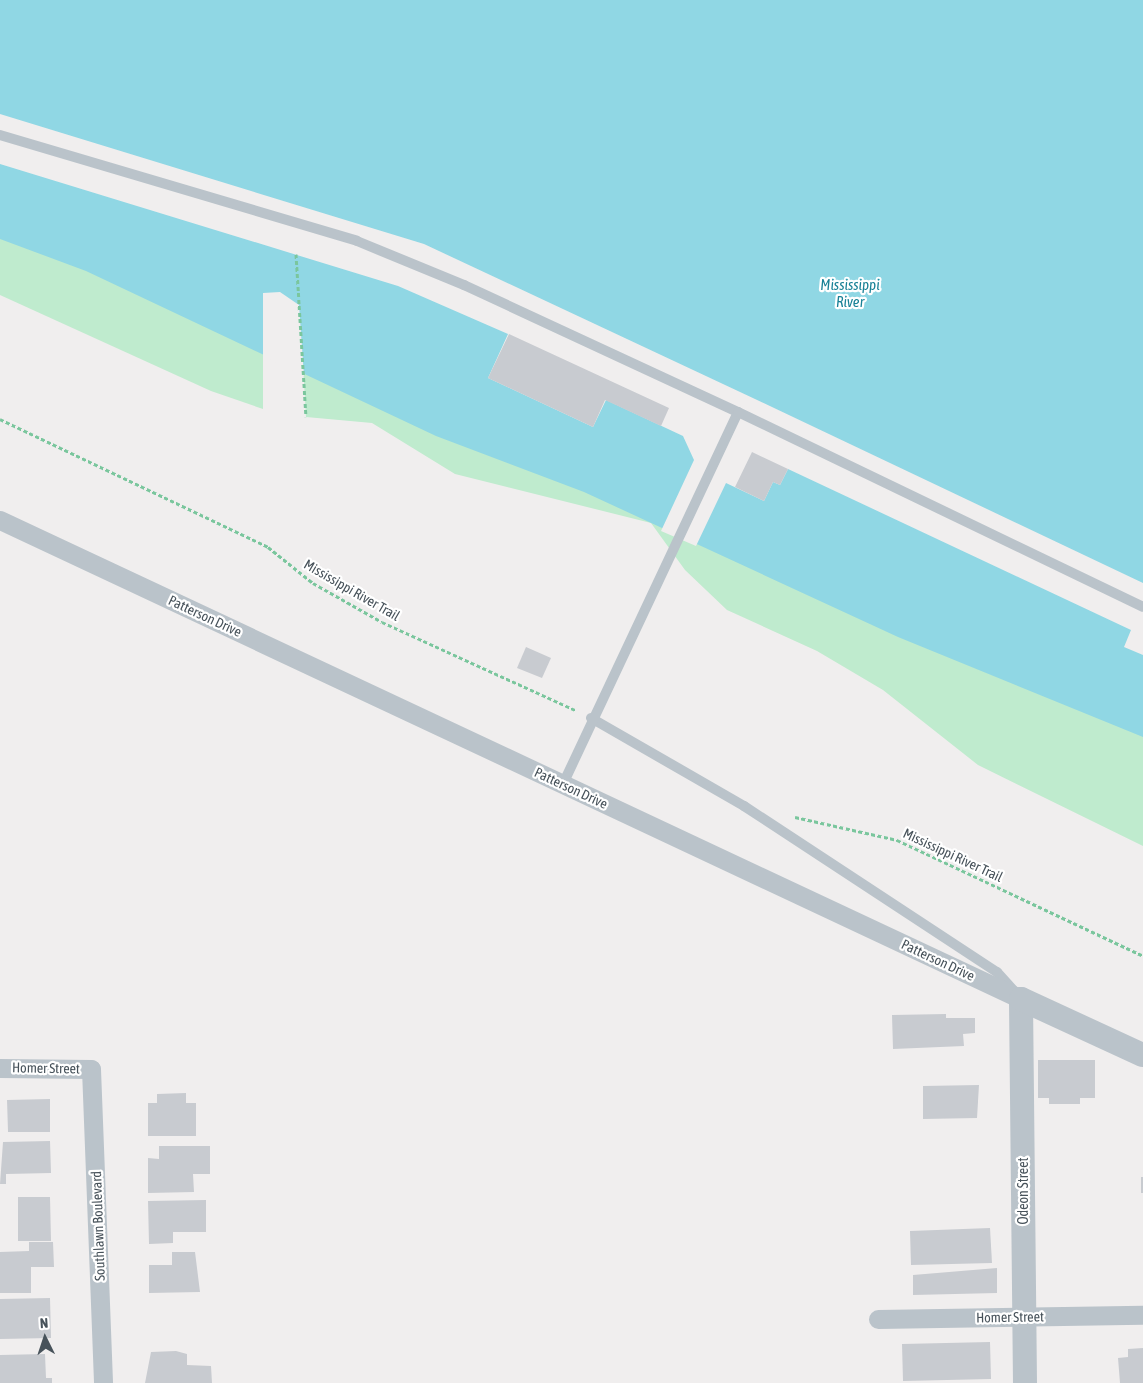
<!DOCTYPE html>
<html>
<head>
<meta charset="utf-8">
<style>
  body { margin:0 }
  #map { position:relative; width:1143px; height:1383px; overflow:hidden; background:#f0eeee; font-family:"Asap Condensed",sans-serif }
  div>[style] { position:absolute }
  .green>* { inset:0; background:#bfebce }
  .water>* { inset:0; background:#90d7e4 }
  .pier>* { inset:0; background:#f0eeee }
  .building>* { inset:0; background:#c8cbd0 }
  .path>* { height:3px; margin-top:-1.5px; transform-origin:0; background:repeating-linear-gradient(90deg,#7ac69d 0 4px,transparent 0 6.5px) }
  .service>* { height:10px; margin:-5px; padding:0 5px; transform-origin:5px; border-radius:5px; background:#bac3ca }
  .minor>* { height:19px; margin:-9.5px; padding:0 9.5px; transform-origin:9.5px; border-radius:9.5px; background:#bac3ca }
  .tertiary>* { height:24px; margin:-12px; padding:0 12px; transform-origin:12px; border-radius:12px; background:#bac3ca }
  span { translate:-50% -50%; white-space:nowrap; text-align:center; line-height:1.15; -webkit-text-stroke:4.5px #fff; paint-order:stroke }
  .street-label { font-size:14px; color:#47525a }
  .water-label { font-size:15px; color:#188196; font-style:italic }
  .north { position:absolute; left:20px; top:1313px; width:50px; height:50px; -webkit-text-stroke:4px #fff; paint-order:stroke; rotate:356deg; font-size:14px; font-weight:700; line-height:20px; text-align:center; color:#47525a }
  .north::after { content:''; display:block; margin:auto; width:18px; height:22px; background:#47525a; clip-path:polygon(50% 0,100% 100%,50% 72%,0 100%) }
</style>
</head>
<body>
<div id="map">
  <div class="green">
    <i style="clip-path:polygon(0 227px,263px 330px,263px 409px,211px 391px,0 295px)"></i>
    <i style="clip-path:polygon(303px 365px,1143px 709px,1143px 846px,978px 765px,883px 690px,817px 651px,727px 610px,685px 570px,651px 523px,455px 474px,372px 423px,306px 417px)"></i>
  </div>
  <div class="water">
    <i style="clip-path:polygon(0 0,1143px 0,1143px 737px,898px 637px,584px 492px,436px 436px,86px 271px,0 239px)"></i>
  </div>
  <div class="pier">
    <i style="clip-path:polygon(0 114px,424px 244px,755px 399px,1143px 583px,1143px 655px,1124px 647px,1131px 630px,788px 469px,780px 485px,773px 482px,764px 501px,726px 483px,696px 546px,661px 531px,694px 460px,683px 436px,606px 400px,593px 427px,488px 378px,508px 334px,398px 286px,0 164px)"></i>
    <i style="clip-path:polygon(280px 292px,299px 305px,304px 376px,263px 356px,263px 293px)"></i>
  </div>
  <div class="building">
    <i style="clip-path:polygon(509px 334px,669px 408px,661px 426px,605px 400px,593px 427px,488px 378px)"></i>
    <i style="clip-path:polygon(752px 452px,788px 469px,780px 485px,773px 482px,764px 501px,735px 487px)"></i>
    <i style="clip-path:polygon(526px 647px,551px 658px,542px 678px,517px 668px)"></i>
    <i style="clip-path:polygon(946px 1014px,946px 1018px,975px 1018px,975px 1033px,963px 1034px,964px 1046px,893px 1049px,892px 1015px)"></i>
    <i style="clip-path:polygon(1038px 1060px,1095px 1060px,1095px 1098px,1080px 1098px,1080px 1104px,1049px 1104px,1049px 1098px,1038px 1098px)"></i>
    <i style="clip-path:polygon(979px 1085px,977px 1118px,923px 1119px,923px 1086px)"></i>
    <i style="clip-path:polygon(186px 1093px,186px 1103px,196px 1103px,196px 1136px,148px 1136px,148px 1103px,157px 1103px,157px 1094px)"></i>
    <i style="clip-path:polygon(50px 1099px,50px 1132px,8px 1132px,7px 1100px)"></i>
    <i style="clip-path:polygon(50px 1141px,51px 1173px,6px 1174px,6px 1184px,0 1184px,3px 1142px)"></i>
    <i style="clip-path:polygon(159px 1146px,210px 1146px,210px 1174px,193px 1174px,194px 1192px,148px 1193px,148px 1158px,159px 1159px)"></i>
    <i style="clip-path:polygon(1141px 1177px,1143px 1177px,1143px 1193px,1141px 1193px)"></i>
    <i style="clip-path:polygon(18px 1197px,50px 1197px,51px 1241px,18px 1241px)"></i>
    <i style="clip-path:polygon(206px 1200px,206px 1232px,173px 1232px,173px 1243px,149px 1244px,148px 1201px)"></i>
    <i style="clip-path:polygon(990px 1228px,992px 1263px,911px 1265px,910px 1231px)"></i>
    <i style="clip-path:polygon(29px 1242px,53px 1242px,54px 1267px,31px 1267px,31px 1293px,0 1293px,0 1252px,29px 1251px)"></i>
    <i style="clip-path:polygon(172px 1252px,195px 1252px,200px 1292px,149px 1293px,149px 1265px,172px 1265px)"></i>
    <i style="clip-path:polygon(997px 1268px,997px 1293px,913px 1295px,913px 1275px)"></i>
    <i style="clip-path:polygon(50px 1298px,51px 1338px,0 1339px,0 1299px)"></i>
    <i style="clip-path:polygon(990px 1342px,991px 1379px,903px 1381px,902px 1344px)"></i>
    <i style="clip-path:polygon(1143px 1348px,1143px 1383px,1120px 1383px,1118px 1358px,1128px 1357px,1128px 1349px)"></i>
    <i style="clip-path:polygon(176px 1351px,187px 1354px,187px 1365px,211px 1366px,212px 1383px,145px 1383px,151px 1352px)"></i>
    <i style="clip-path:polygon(45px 1354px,46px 1378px,52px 1378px,52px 1383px,0 1383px,0 1355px)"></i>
  </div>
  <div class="path">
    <i style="left:296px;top:254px;width:163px;rotate:86.5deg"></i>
    <i style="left:0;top:419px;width:297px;rotate:25.5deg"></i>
    <i style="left:268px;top:547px;width:58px;rotate:38.7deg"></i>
    <i style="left:313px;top:583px;width:79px;rotate:29.5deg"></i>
    <i style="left:382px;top:622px;width:214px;rotate:24.5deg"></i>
    <i style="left:795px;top:817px;width:105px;rotate:12.7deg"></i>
    <i style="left:897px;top:840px;width:272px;rotate:25.2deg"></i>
  </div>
  <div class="service">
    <i style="left:0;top:135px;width:372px;rotate:16.5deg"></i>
    <i style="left:357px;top:241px;width:116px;rotate:22.4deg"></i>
    <i style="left:464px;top:285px;width:302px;rotate:24.9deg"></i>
    <i style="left:591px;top:718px;width:177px;rotate:29.9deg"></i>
    <i style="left:744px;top:806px;width:303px;rotate:33.3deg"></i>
    <i style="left:997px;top:972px;width:25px;rotate:48deg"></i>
    <i style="left:563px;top:784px;width:411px;rotate:-64.8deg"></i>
    <i style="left:738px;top:412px;width:449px;rotate:25.7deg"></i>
  </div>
  <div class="minor">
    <i style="left:0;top:520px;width:1128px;rotate:25.13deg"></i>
    <i style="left:0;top:1068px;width:91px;rotate:0.6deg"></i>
    <i style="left:91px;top:1069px;width:314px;rotate:87.8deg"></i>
    <i style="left:878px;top:1319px;width:265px;rotate:-0.9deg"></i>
  </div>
  <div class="tertiary">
    <i style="left:1025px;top:1383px;width:384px;rotate:-90.6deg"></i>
    <i style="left:1021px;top:999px;width:134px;rotate:24.7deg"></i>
  </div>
  <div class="street-label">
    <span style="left:352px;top:590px;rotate:30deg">Mississippi River Trail</span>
    <span style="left:205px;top:616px;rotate:25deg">Patterson Drive</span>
    <span style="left:571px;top:788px;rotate:25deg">Patterson Drive</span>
    <span style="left:953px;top:855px;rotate:25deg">Mississippi River Trail</span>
    <span style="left:938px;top:960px;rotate:25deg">Patterson Drive</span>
    <span style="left:46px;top:1068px;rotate:1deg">Homer Street</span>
    <span style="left:1023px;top:1191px;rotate:-90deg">Odeon Street</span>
    <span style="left:98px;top:1226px;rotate:-92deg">Southlawn Boulevard</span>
    <span style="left:1010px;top:1317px;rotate:-1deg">Homer Street</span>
  </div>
  <div class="water-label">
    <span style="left:850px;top:293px">Mississippi<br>River</span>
  </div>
  <div class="north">N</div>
</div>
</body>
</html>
